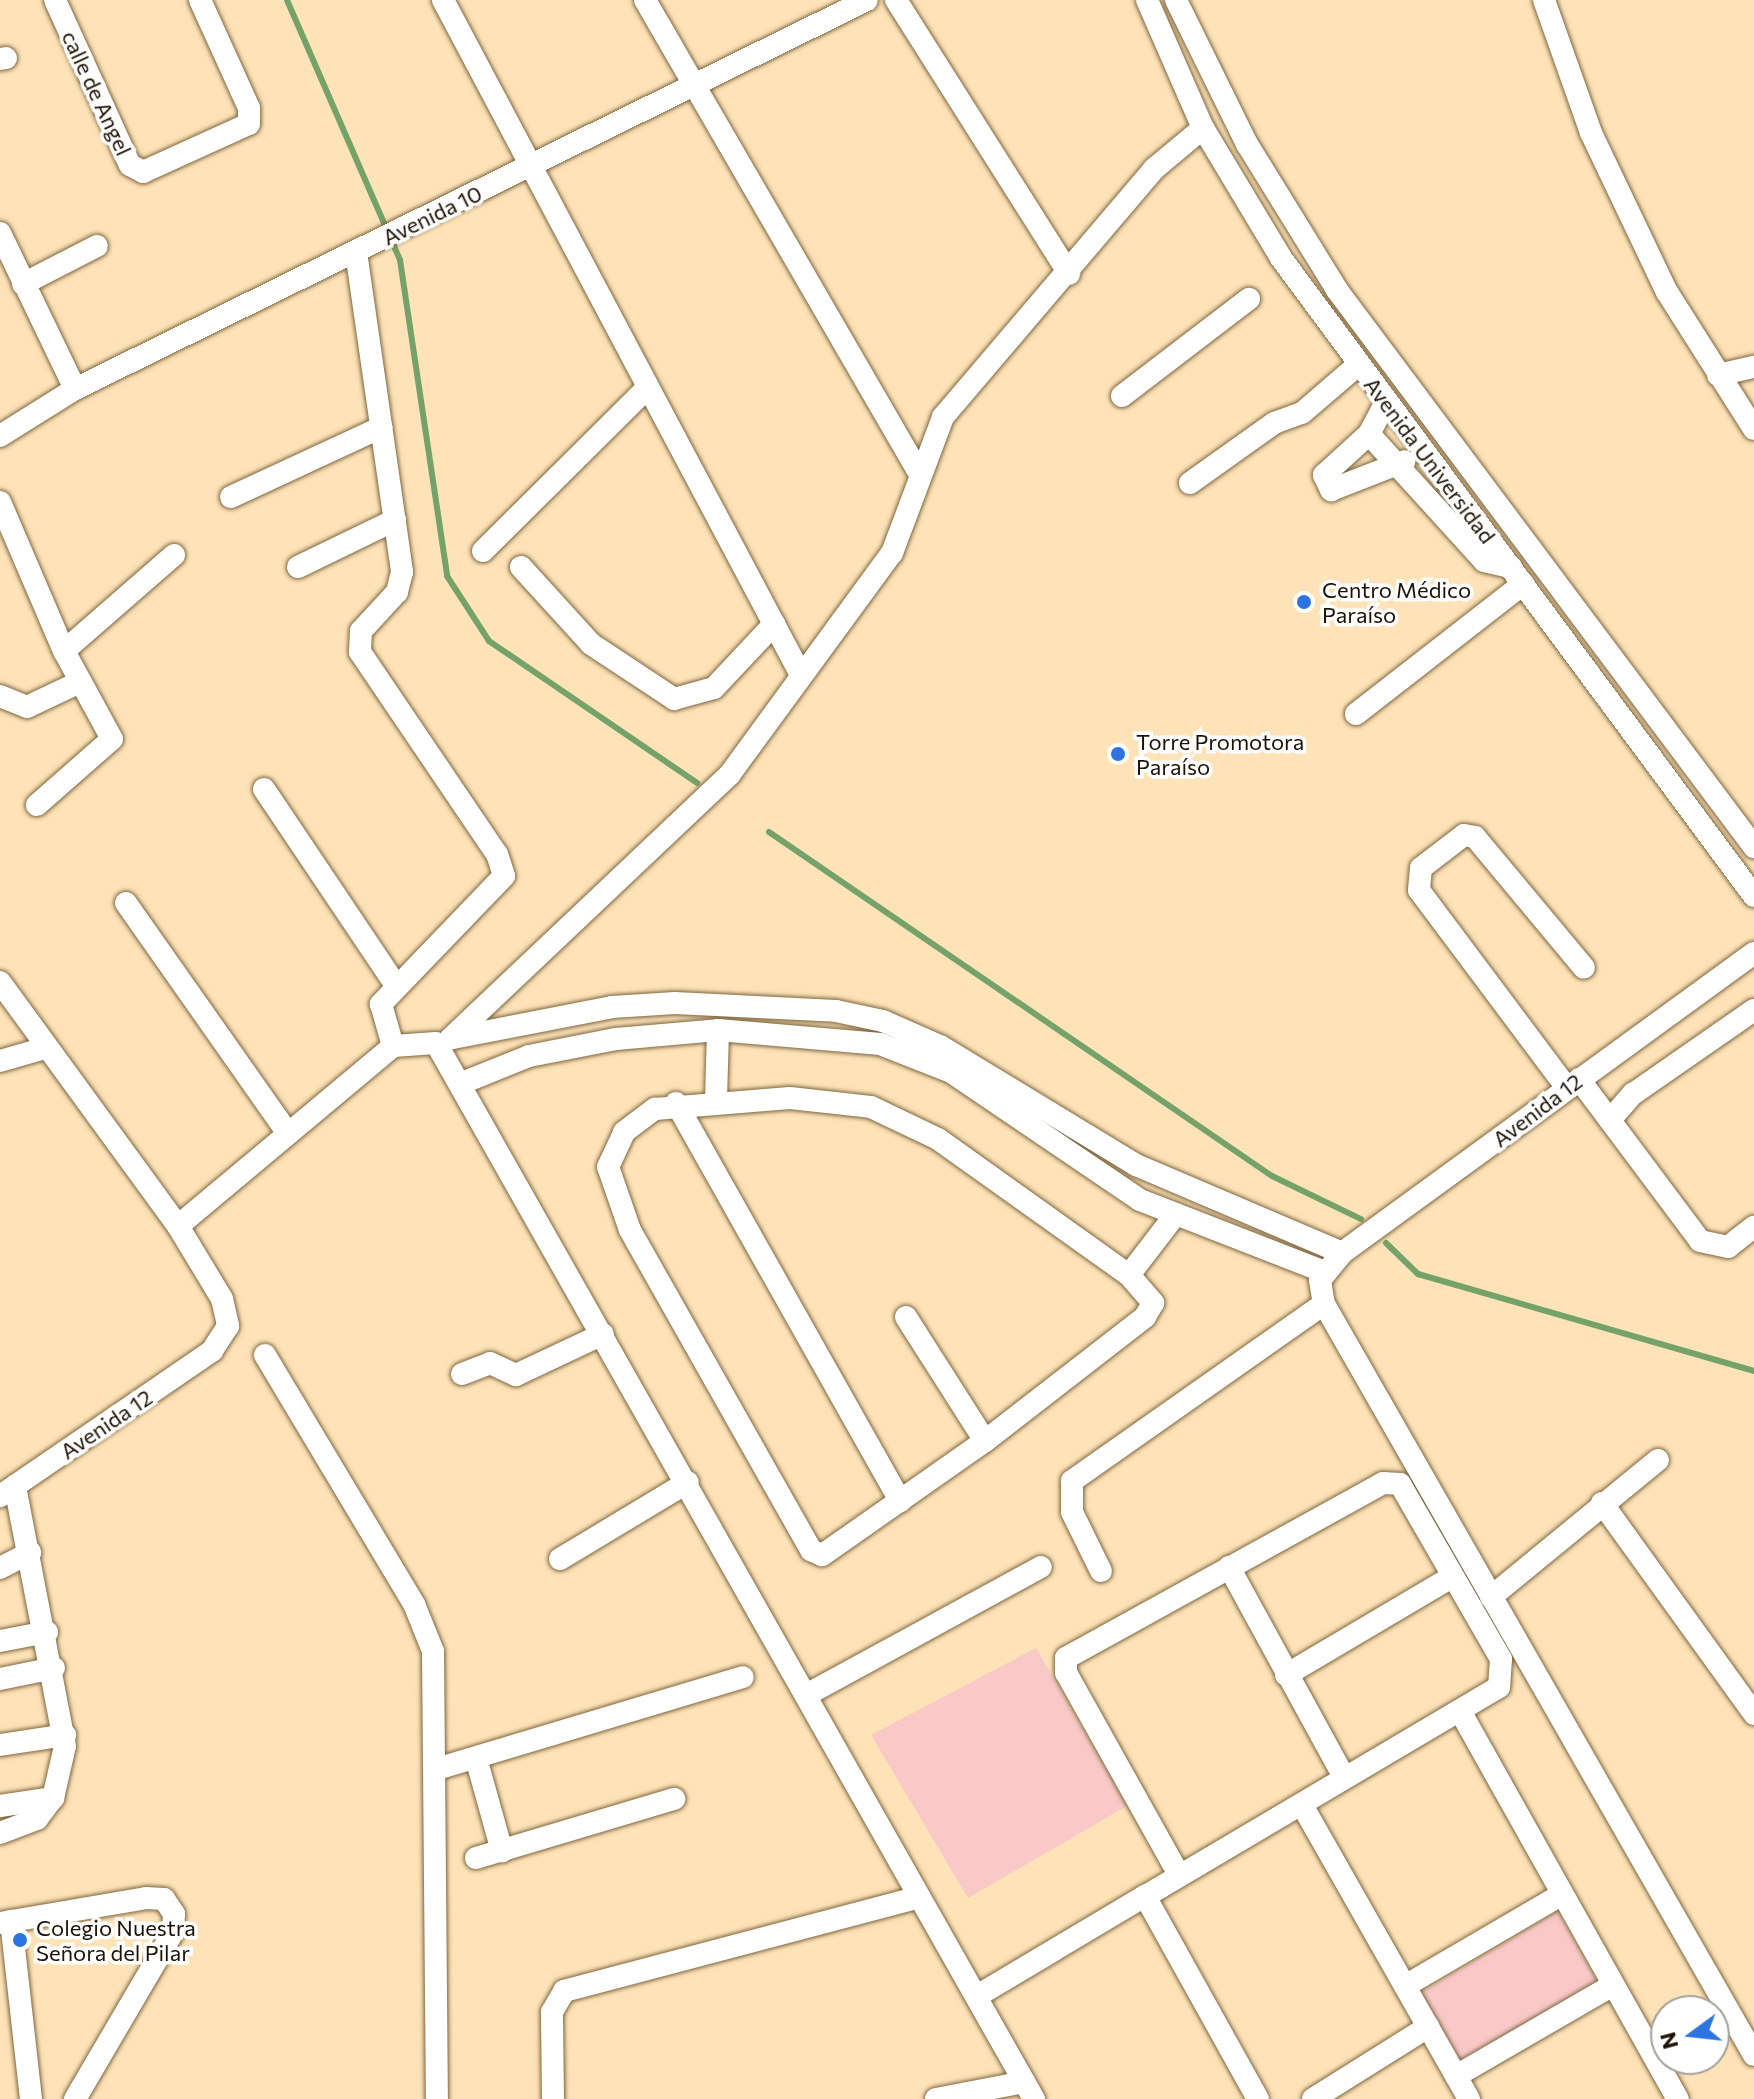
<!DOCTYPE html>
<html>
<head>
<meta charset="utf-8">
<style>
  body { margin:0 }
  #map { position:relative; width:1754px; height:2099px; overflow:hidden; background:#fee3b8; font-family:Commissioner,sans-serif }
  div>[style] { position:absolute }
  .green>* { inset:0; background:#f9c9c8 }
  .stream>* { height:6px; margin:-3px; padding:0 3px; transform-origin:3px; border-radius:3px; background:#75a269 }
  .roads { filter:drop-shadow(0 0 2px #7e663f) drop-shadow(0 0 2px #7e663f) }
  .minor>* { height:22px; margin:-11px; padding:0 11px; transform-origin:11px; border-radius:11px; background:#fff }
  .dots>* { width:22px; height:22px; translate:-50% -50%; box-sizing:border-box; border:4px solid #fff; border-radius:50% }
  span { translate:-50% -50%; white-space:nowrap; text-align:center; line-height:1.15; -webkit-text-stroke:7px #fff; paint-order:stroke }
  .street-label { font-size:22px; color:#1c1204 }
  .poi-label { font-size:22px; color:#1c1204 }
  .left { translate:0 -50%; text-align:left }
  .north { position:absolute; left:1650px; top:1995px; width:80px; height:80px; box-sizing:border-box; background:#fff; border:2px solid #a4a09b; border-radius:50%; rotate:255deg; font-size:22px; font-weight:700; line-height:32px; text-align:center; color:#1c1204 }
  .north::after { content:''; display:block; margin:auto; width:28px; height:36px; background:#2d74e0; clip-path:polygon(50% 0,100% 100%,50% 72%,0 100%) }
</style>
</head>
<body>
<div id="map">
  <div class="green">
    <i style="clip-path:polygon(1036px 1648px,1127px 1806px,968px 1898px,871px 1735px)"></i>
    <i style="clip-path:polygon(1558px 1911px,1598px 1983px,1459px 2063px,1419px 1994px)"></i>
  </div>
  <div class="stream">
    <i style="left:287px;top:0;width:283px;rotate:66.5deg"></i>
    <i style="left:400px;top:260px;width:319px;rotate:81.5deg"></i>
    <i style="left:447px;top:576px;width:77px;rotate:57.1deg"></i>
    <i style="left:489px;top:641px;width:252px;rotate:34.3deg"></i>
    <i style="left:769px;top:832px;width:609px;rotate:34.37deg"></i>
    <i style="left:1272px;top:1176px;width:99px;rotate:25.8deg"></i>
    <i style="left:1386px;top:1243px;width:45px;rotate:44.1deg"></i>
    <i style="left:1418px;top:1274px;width:350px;rotate:16.1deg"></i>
  </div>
  <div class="roads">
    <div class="minor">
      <i style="left:55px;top:0;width:181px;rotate:65.6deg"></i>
      <i style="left:130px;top:165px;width:15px;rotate:28deg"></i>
      <i style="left:143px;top:172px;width:116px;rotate:-24.4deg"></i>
      <i style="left:249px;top:124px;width:16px;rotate:-90deg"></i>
      <i style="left:249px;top:108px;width:119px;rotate:-114.4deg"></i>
      <i style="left:443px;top:0;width:762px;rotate:62.06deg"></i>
      <i style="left:645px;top:0;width:544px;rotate:59.9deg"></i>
      <i style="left:896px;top:0;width:324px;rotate:57.7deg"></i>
      <i style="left:1147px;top:0;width:140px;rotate:66.4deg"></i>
      <i style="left:1203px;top:128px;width:152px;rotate:59deg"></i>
      <i style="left:1281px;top:258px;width:794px;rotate:53.45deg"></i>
      <i style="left:1176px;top:0;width:161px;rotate:63.8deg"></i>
      <i style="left:1247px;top:144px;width:172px;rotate:58.3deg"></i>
      <i style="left:1337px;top:290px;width:696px;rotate:53.18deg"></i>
      <i style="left:1544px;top:0;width:141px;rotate:70.5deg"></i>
      <i style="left:1591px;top:133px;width:176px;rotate:64.5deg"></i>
      <i style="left:1667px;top:292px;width:162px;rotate:57.6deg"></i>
      <i style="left:0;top:59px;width:6px;rotate:-9deg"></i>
      <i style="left:0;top:233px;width:173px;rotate:64.3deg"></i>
      <i style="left:356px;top:252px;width:323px;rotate:81.8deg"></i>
      <i style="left:402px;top:572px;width:21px;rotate:104deg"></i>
      <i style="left:397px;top:592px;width:53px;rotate:132.7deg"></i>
      <i style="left:361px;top:631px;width:21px;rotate:93deg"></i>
      <i style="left:360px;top:652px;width:244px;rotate:55.9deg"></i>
      <i style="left:497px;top:854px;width:23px;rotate:72deg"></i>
      <i style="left:504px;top:876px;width:178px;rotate:133.9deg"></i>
      <i style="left:381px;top:1004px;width:44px;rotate:74.1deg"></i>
      <i style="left:23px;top:284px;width:83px;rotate:-27.2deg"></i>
      <i style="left:1718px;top:375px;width:37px;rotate:-13deg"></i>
      <i style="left:1122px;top:396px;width:160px;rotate:-37.4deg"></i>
      <i style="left:1386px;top:402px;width:36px;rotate:118deg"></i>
      <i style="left:1369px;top:434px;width:171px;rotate:47.8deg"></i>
      <i style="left:1484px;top:561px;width:28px;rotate:13deg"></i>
      <i style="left:1369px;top:434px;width:61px;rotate:137.7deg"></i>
      <i style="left:1324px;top:475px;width:17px;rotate:65deg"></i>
      <i style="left:1331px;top:490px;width:79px;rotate:-21.4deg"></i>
      <i style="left:0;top:436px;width:89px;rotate:-32.1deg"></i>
      <i style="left:75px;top:389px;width:882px;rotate:-26.16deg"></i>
      <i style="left:1190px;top:483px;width:103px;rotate:-35.5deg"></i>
      <i style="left:1274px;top:423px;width:30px;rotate:-20deg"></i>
      <i style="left:1302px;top:413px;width:75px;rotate:-40.7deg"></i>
      <i style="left:231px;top:497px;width:166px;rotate:-24.9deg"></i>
      <i style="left:0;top:502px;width:162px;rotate:66.8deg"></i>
      <i style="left:64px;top:651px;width:100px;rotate:61.4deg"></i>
      <i style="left:112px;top:739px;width:100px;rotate:138.7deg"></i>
      <i style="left:483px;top:551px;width:228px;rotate:-44.8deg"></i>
      <i style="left:298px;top:567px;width:108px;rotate:-25.9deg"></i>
      <i style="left:521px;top:567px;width:104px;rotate:47.7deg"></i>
      <i style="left:591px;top:644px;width:100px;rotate:33.5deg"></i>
      <i style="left:674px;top:699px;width:41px;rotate:-15.4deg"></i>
      <i style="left:714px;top:688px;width:88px;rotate:-46.8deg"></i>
      <i style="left:64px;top:651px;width:146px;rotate:-41.1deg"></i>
      <i style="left:0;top:696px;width:29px;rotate:22deg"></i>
      <i style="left:27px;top:707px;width:59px;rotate:-25.3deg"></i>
      <i style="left:1356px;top:714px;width:212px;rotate:-37.9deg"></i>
      <i style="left:264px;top:789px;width:235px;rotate:56.1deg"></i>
      <i style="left:126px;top:903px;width:280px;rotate:54.9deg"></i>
      <i style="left:1754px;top:953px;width:510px;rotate:143.94deg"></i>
      <i style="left:1342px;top:1253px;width:35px;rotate:129deg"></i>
      <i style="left:1320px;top:1280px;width:24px;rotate:81deg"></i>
      <i style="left:1324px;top:1304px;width:865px;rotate:60.21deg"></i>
      <i style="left:0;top:982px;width:302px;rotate:53.9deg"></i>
      <i style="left:178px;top:1226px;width:85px;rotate:58.9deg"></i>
      <i style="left:222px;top:1299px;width:28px;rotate:77deg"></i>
      <i style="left:228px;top:1326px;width:30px;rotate:123deg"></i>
      <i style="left:212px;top:1351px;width:257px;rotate:145.6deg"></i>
      <i style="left:453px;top:1038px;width:162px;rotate:-11deg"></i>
      <i style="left:612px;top:1007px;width:63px;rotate:-3.6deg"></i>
      <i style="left:675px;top:1003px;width:161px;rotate:2.8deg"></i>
      <i style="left:836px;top:1011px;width:48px;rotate:12deg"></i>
      <i style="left:883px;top:1021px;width:64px;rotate:23.8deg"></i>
      <i style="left:942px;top:1047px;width:227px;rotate:31.3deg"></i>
      <i style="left:1136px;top:1165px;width:224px;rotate:23.1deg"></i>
      <i style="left:450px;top:1039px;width:386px;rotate:-43.4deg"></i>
      <i style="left:730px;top:774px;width:274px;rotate:-53.8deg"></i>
      <i style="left:892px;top:553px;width:145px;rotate:-69.4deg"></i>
      <i style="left:943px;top:417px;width:326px;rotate:-49.6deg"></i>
      <i style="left:1154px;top:169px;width:64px;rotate:-39.9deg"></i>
      <i style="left:0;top:1061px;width:47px;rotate:-16.1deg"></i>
      <i style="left:1579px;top:1079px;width:202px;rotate:53.2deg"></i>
      <i style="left:1700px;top:1241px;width:29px;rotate:12deg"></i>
      <i style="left:1728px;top:1247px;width:33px;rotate:-38deg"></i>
      <i style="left:462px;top:1083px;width:72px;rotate:-21.9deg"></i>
      <i style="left:529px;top:1056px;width:89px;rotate:-11.1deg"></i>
      <i style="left:616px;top:1039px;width:102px;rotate:-5deg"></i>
      <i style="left:718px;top:1030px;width:163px;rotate:4.9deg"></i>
      <i style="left:880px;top:1044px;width:76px;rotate:21.5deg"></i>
      <i style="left:951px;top:1072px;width:228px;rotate:34.1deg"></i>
      <i style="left:1140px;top:1200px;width:199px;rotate:21.3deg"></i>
      <i style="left:1567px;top:1088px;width:247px;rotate:-126.8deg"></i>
      <i style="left:1419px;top:890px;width:22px;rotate:-85deg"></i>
      <i style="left:1421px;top:868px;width:54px;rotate:-37.5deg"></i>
      <i style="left:1464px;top:835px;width:11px;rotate:10deg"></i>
      <i style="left:1475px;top:837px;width:170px;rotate:50.2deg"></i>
      <i style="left:790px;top:1098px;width:81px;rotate:6.3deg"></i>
      <i style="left:871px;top:1107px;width:74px;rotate:25.5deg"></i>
      <i style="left:938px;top:1139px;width:234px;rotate:35.5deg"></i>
      <i style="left:1129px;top:1275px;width:37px;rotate:49deg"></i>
      <i style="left:1153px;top:1303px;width:16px;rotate:120deg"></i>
      <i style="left:1145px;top:1317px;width:202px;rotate:142.2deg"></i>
      <i style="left:985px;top:1441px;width:199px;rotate:145deg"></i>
      <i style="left:822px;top:1555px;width:12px;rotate:-156deg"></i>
      <i style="left:811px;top:1550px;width:368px;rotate:-119.5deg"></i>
      <i style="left:630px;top:1230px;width:67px;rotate:-109.2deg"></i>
      <i style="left:608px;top:1167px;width:38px;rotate:-65deg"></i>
      <i style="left:624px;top:1132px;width:39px;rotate:-37deg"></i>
      <i style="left:655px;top:1109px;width:135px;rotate:-4.7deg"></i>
      <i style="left:716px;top:1099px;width:69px;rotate:-88.3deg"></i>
      <i style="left:676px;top:1103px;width:457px;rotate:60.6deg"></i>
      <i style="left:1610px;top:1120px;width:35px;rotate:-49deg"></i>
      <i style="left:1633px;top:1094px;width:147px;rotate:-34.8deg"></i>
      <i style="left:178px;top:1226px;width:280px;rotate:-39.9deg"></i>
      <i style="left:393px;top:1046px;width:43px;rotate:-4deg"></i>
      <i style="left:436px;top:1043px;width:1214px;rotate:60.48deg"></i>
      <i style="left:1129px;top:1275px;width:76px;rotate:-52.5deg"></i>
      <i style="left:906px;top:1317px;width:147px;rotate:57.5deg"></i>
      <i style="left:265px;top:1355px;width:290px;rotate:59.1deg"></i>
      <i style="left:414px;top:1604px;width:51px;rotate:68deg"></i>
      <i style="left:433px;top:1651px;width:448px;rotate:89.5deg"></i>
      <i style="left:462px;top:1374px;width:30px;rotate:-21deg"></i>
      <i style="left:490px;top:1363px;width:29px;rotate:25deg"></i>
      <i style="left:516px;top:1375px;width:96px;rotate:-25.2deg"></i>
      <i style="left:1602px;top:1503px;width:260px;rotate:54.2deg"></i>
      <i style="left:560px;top:1559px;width:149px;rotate:-31deg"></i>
      <i style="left:1229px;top:1567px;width:237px;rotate:61.3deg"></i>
      <i style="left:0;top:1568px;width:34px;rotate:-27deg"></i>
      <i style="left:1101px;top:1571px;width:66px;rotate:-116.2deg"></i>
      <i style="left:1072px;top:1512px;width:31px;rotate:-90deg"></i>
      <i style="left:1072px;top:1481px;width:308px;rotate:-35.1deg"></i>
      <i style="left:1491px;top:1597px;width:216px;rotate:-39.4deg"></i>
      <i style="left:0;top:1641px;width:48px;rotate:-10.8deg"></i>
      <i style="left:1286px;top:1675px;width:193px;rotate:-30.6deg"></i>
      <i style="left:0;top:1679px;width:55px;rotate:-11.5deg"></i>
      <i style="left:808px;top:1694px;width:265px;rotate:-28.6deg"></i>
      <i style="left:1460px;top:1711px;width:445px;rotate:60.7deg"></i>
      <i style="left:0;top:1745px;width:66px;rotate:-8.7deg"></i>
      <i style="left:476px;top:1758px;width:97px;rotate:74.4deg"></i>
      <i style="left:440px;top:1768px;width:316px;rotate:-16.7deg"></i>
      <i style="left:1302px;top:1805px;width:338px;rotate:60.4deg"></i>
      <i style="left:0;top:1806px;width:54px;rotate:-8.6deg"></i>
      <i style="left:0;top:1833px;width:40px;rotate:-21deg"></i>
      <i style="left:37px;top:1819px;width:26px;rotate:-53deg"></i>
      <i style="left:53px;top:1798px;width:53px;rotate:-77deg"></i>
      <i style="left:65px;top:1746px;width:265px;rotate:-100.9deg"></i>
      <i style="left:476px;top:1858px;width:207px;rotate:-16.6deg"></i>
      <i style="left:1178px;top:1873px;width:229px;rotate:-119.2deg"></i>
      <i style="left:1066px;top:1673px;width:15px;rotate:-90deg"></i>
      <i style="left:1066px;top:1658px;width:362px;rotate:-28.9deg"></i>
      <i style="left:1383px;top:1483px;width:17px;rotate:3deg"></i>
      <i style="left:1400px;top:1484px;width:202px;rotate:60deg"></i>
      <i style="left:1501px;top:1659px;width:28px;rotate:94deg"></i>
      <i style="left:1499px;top:1687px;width:411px;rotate:149.4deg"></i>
      <i style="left:1145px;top:1896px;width:232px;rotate:60.9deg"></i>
      <i style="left:11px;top:1921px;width:179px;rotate:83.6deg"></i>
      <i style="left:0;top:1923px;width:148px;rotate:-9.7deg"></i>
      <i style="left:146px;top:1898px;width:18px;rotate:3deg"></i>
      <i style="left:164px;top:1899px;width:18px;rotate:56deg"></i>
      <i style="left:174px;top:1914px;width:18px;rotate:93deg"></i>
      <i style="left:173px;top:1932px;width:194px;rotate:120.4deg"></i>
      <i style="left:1405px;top:1986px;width:181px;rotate:-30.3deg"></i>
      <i style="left:977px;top:1996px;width:196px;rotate:-30.8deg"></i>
      <i style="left:1456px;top:2076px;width:181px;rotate:-30.1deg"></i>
      <i style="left:553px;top:2099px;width:87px;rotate:-90.7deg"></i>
      <i style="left:552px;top:2012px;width:24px;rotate:-60deg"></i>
      <i style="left:564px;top:1991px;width:367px;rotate:-14.8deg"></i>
      <i style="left:936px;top:2099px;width:90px;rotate:-10.9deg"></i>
      <i style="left:1313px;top:2099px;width:136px;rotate:-32.1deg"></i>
    </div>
  </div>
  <div class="dots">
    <i style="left:1304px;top:602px;background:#2d74e0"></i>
    <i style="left:1118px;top:754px;background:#2d74e0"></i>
    <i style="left:20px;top:1940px;background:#2d74e0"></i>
  </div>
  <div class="street-label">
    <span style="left:97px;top:93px;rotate:65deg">calle de Angel</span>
    <span style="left:432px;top:215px;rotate:-26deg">Avenida 10</span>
    <span style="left:1430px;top:460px;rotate:53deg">Avenida Universidad</span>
    <span style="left:1537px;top:1110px;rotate:-37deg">Avenida 12</span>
    <span style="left:106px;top:1424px;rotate:-34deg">Avenida 12</span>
  </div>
  <div class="poi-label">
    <span class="left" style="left:1322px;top:602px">Centro Médico<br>Paraíso</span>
    <span class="left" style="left:1136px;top:754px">Torre Promotora<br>Paraíso</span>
    <span class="left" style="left:36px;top:1940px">Colegio Nuestra<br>Señora del Pilar</span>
  </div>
  <div class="north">N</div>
</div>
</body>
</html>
